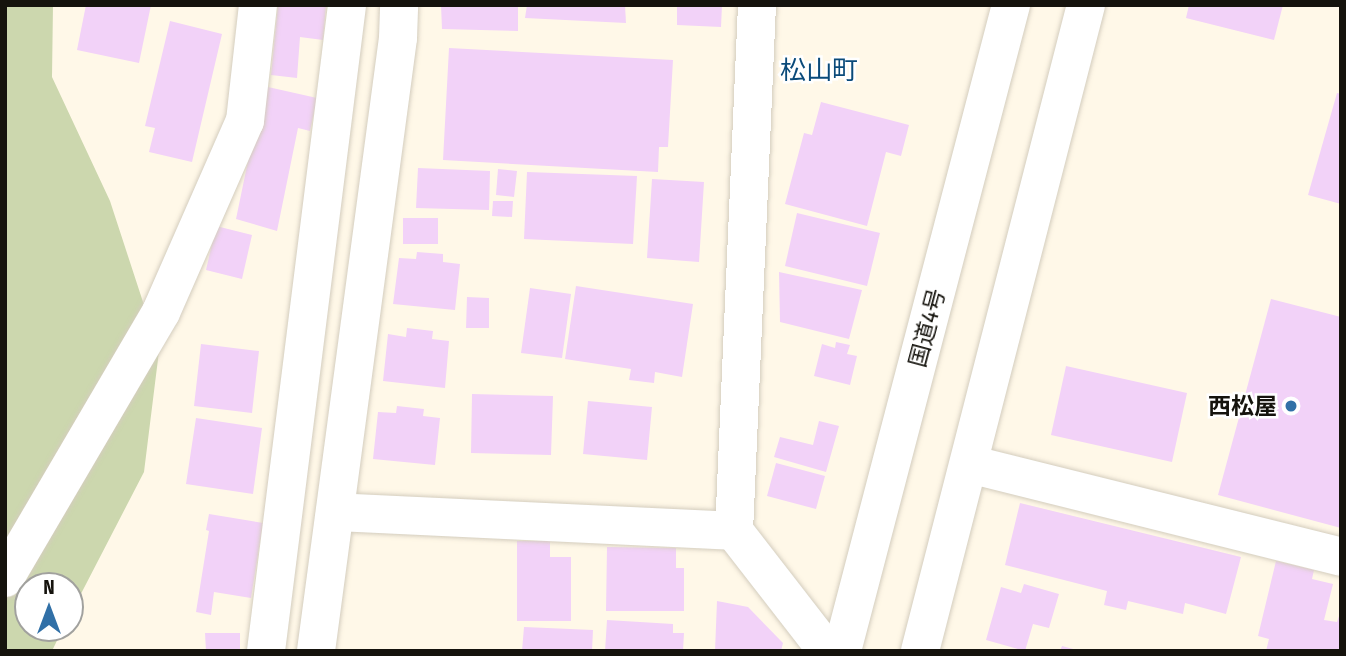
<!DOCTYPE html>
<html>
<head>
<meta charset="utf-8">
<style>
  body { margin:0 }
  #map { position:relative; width:1346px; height:656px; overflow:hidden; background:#fff8e8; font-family:"Fira Sans Condensed","Noto Sans JP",sans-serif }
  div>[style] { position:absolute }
  .green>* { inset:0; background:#ccd7ae }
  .building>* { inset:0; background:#f2d2f8 }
  .roads { filter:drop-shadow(0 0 2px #d4cdbe) drop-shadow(0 0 2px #d4cdbe) }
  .minor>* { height:38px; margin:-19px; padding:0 19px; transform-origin:19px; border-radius:19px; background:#fff }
  .highway>* { height:38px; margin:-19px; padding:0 19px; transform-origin:19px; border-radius:19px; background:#fff }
  .dots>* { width:19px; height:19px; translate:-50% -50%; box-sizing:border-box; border:4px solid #fff; border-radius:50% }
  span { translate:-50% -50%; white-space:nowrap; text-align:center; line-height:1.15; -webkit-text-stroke:5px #fff; paint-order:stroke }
  .street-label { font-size:23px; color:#15130d }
  .poi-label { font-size:23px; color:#15130d; font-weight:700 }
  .right { translate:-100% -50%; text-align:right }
  .quarter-label { font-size:26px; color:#0a4a79 }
  .frame { position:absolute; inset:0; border:7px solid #15130d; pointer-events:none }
  .north { position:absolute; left:14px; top:572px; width:70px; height:70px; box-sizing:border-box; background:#fff; border:2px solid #a1a19e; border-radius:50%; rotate:0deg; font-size:19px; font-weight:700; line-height:28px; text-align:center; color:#15130d }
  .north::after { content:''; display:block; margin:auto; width:24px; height:32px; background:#3170a7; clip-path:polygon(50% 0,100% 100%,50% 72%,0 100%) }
</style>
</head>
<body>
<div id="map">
  <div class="green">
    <i style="clip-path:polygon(5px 5px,53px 5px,52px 77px,110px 201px,159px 351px,144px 472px,70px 615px,70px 586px,28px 586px,28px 628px,63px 628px,52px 651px,5px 651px)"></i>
  </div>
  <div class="building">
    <i style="clip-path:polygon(86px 5px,151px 5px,139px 63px,77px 50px)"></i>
    <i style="clip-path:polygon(278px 5px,326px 5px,323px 40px,300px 37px,297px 78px,271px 75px)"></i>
    <i style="clip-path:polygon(441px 5px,518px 5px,518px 31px,442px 29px)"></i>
    <i style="clip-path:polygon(527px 5px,625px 5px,626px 23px,525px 18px)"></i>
    <i style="clip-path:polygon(677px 5px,722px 5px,721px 27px,677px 25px)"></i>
    <i style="clip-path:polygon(1189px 5px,1283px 5px,1274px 40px,1186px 18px)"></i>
    <i style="clip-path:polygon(170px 21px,222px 34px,192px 162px,149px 152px,155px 128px,145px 126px)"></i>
    <i style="clip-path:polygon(449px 48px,673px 60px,668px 147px,659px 147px,658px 172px,443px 160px)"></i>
    <i style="clip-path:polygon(268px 87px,317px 98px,310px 131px,298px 128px,277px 231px,236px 219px,255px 127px)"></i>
    <i style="clip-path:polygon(1337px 93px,1341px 94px,1341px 204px,1308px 195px)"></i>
    <i style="clip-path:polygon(821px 102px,909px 125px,901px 156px,886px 152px,867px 226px,785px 204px,804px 133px,812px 135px)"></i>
    <i style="clip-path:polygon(418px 168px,490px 171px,489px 210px,416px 208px)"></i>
    <i style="clip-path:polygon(498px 169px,517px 171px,514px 197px,496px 195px)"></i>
    <i style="clip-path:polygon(527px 172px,637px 176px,633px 244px,524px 239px)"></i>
    <i style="clip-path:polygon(652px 179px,704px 182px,699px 262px,647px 258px)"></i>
    <i style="clip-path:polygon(493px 201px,513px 201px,512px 217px,492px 216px)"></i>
    <i style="clip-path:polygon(797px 213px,880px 233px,867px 286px,785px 266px)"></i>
    <i style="clip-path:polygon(403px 218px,438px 218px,438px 244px,403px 244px)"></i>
    <i style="clip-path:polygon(216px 226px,252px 235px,242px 279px,206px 270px)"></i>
    <i style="clip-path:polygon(417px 252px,443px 254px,443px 262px,460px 264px,455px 310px,393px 304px,399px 258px,416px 259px)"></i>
    <i style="clip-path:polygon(779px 272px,862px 290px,849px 339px,780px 322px)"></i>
    <i style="clip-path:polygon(576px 286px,693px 304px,682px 377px,655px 372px,654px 383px,629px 380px,631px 369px,565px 359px)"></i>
    <i style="clip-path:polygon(530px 288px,571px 294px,562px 358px,521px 353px)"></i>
    <i style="clip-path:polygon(467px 297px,489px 298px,489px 328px,466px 328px)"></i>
    <i style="clip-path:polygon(1271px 299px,1341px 317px,1341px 528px,1218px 495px)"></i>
    <i style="clip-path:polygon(407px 328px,433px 331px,432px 339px,449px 341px,445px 388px,383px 381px,388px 334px,406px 337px)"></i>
    <i style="clip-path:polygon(836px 342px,850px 345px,847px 354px,857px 356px,850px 385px,814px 376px,822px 344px,835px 348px)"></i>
    <i style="clip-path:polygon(201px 344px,259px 351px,252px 413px,194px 406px)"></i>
    <i style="clip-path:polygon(1066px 366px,1187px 393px,1172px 462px,1051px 435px)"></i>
    <i style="clip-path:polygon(472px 394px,553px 396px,551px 455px,471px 453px)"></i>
    <i style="clip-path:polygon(588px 401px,652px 407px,647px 460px,583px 454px)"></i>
    <i style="clip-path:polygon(397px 406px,424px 409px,423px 416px,440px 418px,435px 465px,373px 459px,378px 412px,396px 413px)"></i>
    <i style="clip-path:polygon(196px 418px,262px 428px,253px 494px,186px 484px)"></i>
    <i style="clip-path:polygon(819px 421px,839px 426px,826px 472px,774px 457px,780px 437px,813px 445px)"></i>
    <i style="clip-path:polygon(776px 463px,825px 476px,816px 509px,767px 496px)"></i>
    <i style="clip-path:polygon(1020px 503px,1241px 557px,1226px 614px,1185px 603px,1183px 614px,1128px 601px,1126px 610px,1104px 605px,1107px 591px,1005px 565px)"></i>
    <i style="clip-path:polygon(209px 514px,263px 523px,251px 598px,214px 592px,211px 615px,196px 612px,209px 531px,206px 530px)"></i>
    <i style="clip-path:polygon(517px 541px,550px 541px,550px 557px,571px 557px,571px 621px,517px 621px)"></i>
    <i style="clip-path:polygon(607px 547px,676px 548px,676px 568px,684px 568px,684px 611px,606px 611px)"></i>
    <i style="clip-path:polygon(1276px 561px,1314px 570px,1312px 579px,1333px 584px,1324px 620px,1337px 622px,1341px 610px,1341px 651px,1266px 651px,1269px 639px,1258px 636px)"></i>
    <i style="clip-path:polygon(1024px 584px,1059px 594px,1049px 628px,1033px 624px,1025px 651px,986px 640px,1001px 587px,1021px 593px)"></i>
    <i style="clip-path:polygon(717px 601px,748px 607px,783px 643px,781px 651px,715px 651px)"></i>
    <i style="clip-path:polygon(607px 620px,673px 624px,673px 633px,684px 633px,683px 651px,605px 651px)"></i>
    <i style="clip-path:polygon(524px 627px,593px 630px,592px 651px,522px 651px)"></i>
    <i style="clip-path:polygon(205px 633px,240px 633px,240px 651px,206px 651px)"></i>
    <i style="clip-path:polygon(1062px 646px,1077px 650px,1077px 651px,1060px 651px)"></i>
  </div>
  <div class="roads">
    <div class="minor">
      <i style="left:757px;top:5px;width:527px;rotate:92.5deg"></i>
      <i style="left:734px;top:531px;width:152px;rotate:52.2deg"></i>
      <i style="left:969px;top:464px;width:383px;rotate:14deg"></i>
      <i style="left:335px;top:512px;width:399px;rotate:2.7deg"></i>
      <i style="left:5px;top:578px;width:308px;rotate:-59.6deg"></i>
      <i style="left:161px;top:312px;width:209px;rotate:-66.3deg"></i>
      <i style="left:245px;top:121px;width:117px;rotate:-83.6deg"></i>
      <i style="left:266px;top:651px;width:651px;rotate:-82.85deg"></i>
      <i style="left:316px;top:651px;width:618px;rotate:-82.38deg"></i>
      <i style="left:398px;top:38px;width:33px;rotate:-88deg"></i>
    </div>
    <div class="highway">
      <i style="left:842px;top:651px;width:668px;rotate:-75.34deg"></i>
      <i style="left:920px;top:651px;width:667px;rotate:-75.59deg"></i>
    </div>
  </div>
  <div class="dots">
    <i style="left:1291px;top:406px;background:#3170a7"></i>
  </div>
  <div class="street-label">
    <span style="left:927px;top:328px;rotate:-75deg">国道4号</span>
  </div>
  <div class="poi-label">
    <span class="right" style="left:1277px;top:406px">西松屋</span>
  </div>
  <div class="quarter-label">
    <span style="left:819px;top:71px">松山町</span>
  </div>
  <div class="frame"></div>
  <div class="north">N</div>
</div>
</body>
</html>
